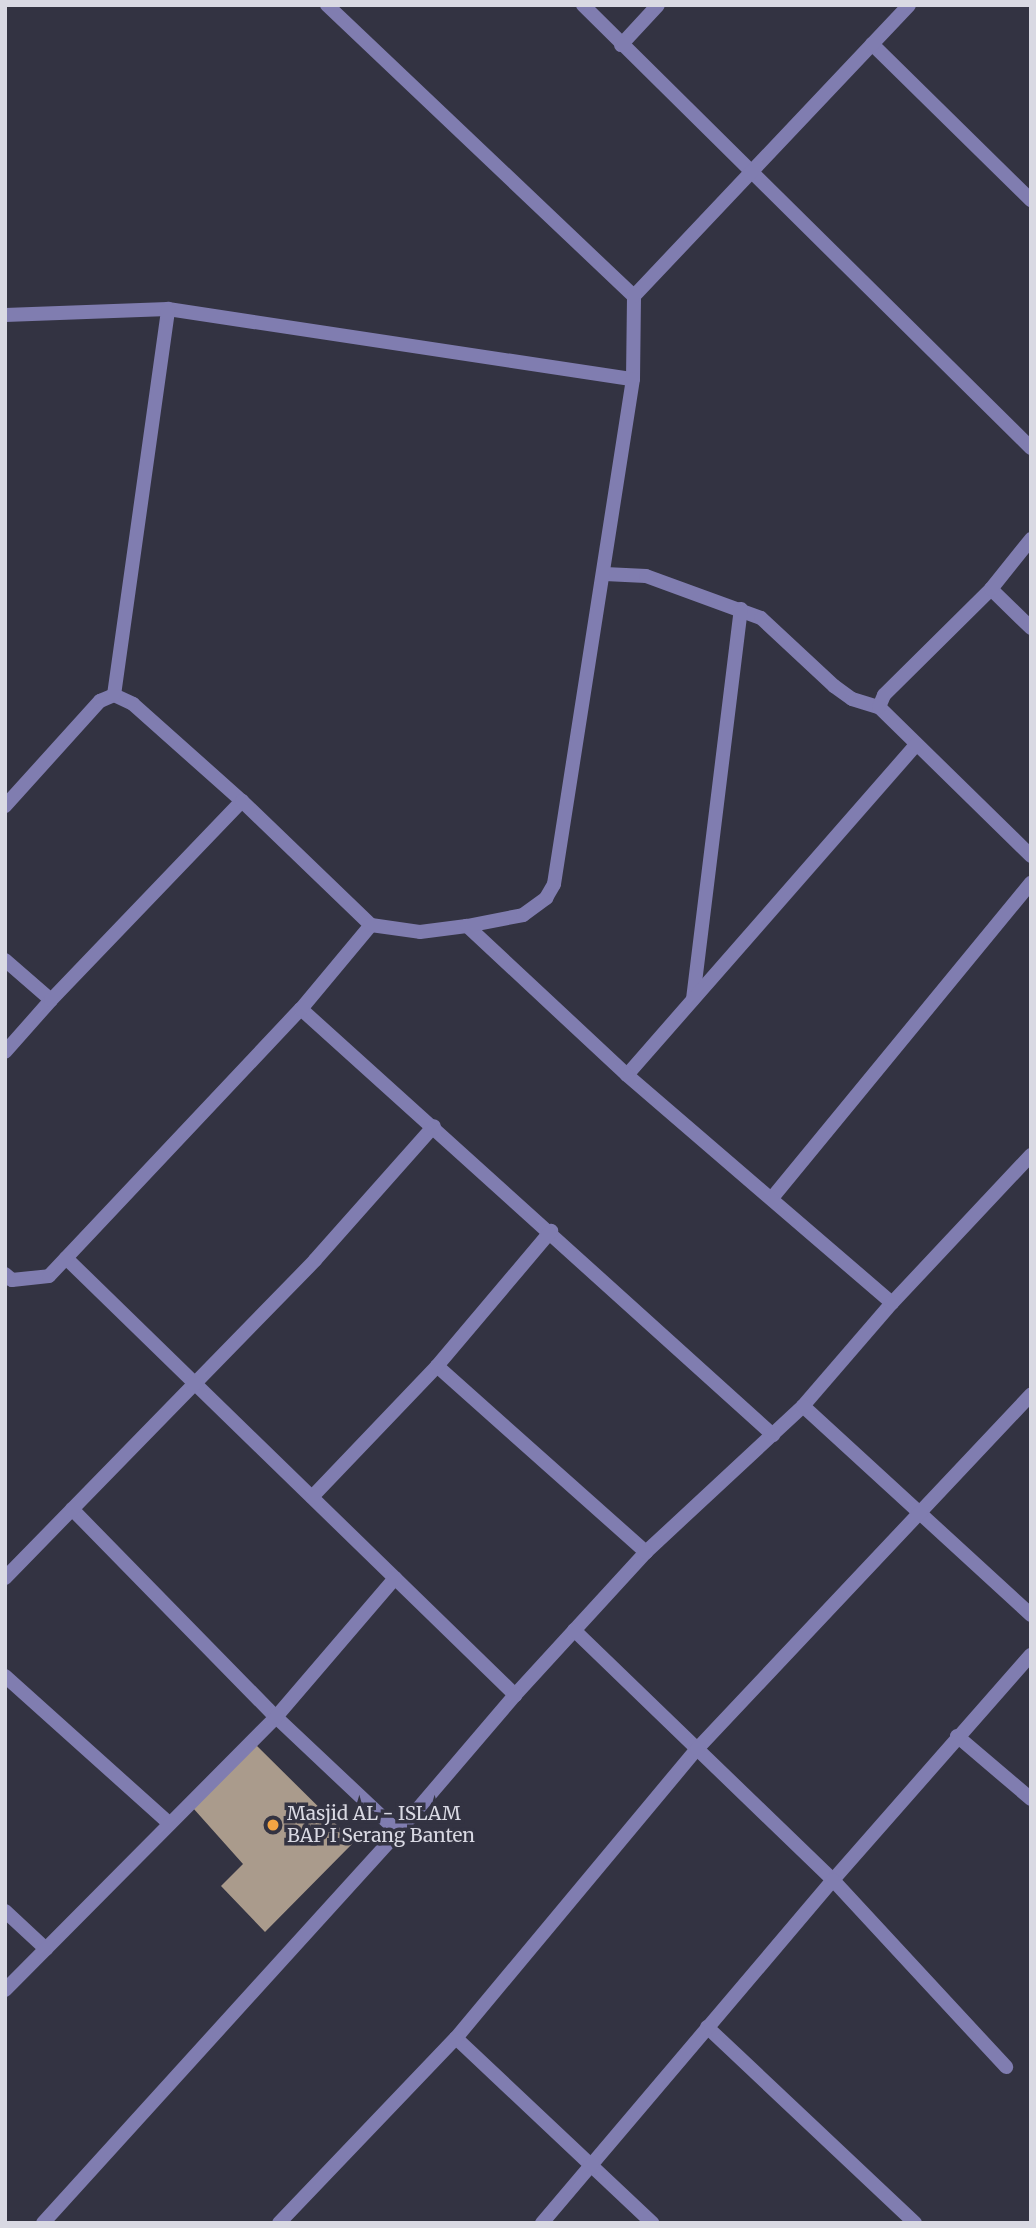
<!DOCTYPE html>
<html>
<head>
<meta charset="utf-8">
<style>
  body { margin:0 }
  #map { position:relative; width:1036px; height:2228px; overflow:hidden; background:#333342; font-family:Merriweather,serif }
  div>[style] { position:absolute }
  .building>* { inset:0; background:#aa9b8c }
  .service>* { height:14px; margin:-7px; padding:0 7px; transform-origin:7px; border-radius:7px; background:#807db0 }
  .minor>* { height:14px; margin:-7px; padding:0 7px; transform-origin:7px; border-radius:7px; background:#807db0 }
  .dots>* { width:19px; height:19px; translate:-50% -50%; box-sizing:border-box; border:4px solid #333342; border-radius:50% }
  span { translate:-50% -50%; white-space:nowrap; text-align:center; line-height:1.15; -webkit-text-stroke:7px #333342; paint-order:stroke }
  .poi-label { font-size:19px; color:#d9d9e3 }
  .left { translate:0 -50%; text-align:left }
  .frame { position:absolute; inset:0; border:7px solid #d9d9e3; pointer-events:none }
</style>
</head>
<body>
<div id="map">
  <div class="building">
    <i style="clip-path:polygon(255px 1744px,354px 1842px,265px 1932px,221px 1886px,243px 1864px,193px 1808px)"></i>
  </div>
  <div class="service">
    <i style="left:957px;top:1736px;width:97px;rotate:40.4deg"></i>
  </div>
  <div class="minor">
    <i style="left:327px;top:5px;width:423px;rotate:43.5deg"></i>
    <i style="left:583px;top:5px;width:630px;rotate:44.68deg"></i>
    <i style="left:872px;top:44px;width:223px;rotate:44.5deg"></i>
    <i style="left:621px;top:45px;width:54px;rotate:-47.2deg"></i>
    <i style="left:5px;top:315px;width:163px;rotate:-2.1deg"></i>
    <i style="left:168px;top:309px;width:470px;rotate:8.6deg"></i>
    <i style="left:633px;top:379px;width:83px;rotate:-89.3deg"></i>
    <i style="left:634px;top:296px;width:400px;rotate:-46.6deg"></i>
    <i style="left:605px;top:574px;width:41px;rotate:2.8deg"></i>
    <i style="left:646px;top:576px;width:122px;rotate:20.1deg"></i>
    <i style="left:761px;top:618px;width:100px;rotate:43deg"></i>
    <i style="left:834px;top:686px;width:22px;rotate:36deg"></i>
    <i style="left:852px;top:699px;width:28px;rotate:17deg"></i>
    <i style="left:879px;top:707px;width:213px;rotate:44.4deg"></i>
    <i style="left:991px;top:589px;width:56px;rotate:44.3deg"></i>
    <i style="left:114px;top:695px;width:21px;rotate:25deg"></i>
    <i style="left:133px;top:704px;width:146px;rotate:41.7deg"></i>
    <i style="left:879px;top:707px;width:13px;rotate:-67deg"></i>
    <i style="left:884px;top:695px;width:151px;rotate:-44.7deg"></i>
    <i style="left:991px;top:589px;width:64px;rotate:-51.3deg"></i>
    <i style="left:5px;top:806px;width:142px;rotate:-47.9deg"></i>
    <i style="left:100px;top:701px;width:15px;rotate:-23deg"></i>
    <i style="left:114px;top:695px;width:390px;rotate:-82deg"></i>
    <i style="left:5px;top:960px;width:61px;rotate:41deg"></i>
    <i style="left:51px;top:1000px;width:69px;rotate:131.5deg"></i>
    <i style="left:693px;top:999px;width:393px;rotate:-83deg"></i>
    <i style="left:51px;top:1000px;width:276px;rotate:-46.2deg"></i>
    <i style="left:242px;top:801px;width:179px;rotate:43.9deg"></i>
    <i style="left:301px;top:1009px;width:636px;rotate:42.07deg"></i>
    <i style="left:627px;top:1075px;width:439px;rotate:-48.8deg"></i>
    <i style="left:772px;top:1198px;width:408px;rotate:-50.6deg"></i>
    <i style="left:66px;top:1258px;width:627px;rotate:44.22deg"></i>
    <i style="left:515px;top:1695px;width:194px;rotate:-47.5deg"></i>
    <i style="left:646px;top:1552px;width:214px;rotate:-42.9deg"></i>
    <i style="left:803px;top:1406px;width:136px;rotate:-49.2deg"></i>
    <i style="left:892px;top:1303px;width:350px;rotate:-139.3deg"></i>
    <i style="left:627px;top:1075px;width:219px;rotate:-137deg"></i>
    <i style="left:5px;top:1274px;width:9px;rotate:41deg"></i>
    <i style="left:12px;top:1280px;width:37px;rotate:-6deg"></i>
    <i style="left:49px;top:1276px;width:367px;rotate:-46.7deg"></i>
    <i style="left:301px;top:1009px;width:109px;rotate:-50.2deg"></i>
    <i style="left:371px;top:925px;width:49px;rotate:8.1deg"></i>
    <i style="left:420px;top:932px;width:47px;rotate:-7.3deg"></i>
    <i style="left:467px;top:926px;width:57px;rotate:-11.1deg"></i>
    <i style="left:523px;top:915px;width:29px;rotate:-36deg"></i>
    <i style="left:546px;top:898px;width:16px;rotate:-60deg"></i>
    <i style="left:554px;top:884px;width:511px;rotate:-81.11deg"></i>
    <i style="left:892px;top:1303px;width:203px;rotate:-46.8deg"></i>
    <i style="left:437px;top:1366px;width:280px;rotate:41.7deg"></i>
    <i style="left:803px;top:1406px;width:309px;rotate:42.5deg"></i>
    <i style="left:312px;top:1497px;width:181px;rotate:-46.3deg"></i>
    <i style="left:437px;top:1366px;width:177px;rotate:-49.8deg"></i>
    <i style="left:72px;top:1509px;width:291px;rotate:45.6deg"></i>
    <i style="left:276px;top:1717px;width:168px;rotate:43.3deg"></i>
    <i style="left:5px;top:1578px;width:444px;rotate:-45.7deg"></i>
    <i style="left:315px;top:1260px;width:179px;rotate:-48.4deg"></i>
    <i style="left:574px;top:1630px;width:360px;rotate:44deg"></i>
    <i style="left:833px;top:1880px;width:300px;rotate:-48.7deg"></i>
    <i style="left:5px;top:1676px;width:219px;rotate:41.9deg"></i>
    <i style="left:5px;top:1911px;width:56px;rotate:42.8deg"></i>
    <i style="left:5px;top:1990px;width:385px;rotate:-45.2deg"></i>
    <i style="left:276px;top:1717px;width:183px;rotate:-49.4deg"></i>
    <i style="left:707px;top:2027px;width:286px;rotate:43.3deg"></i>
    <i style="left:456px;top:2038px;width:270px;rotate:43.3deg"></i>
    <i style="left:43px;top:2223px;width:528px;rotate:-47.76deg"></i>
    <i style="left:398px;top:1832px;width:180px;rotate:-49.5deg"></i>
    <i style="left:279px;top:2223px;width:256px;rotate:-46.3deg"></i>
    <i style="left:456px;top:2038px;width:376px;rotate:-50.2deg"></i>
    <i style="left:697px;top:1749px;width:487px;rotate:-46.7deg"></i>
    <i style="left:542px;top:2223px;width:450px;rotate:-49.7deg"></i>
    <i style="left:833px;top:1880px;width:255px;rotate:47.2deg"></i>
  </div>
  <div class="dots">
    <i style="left:273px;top:1825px;background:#f3a443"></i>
  </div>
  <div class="poi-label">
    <span class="left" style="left:287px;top:1825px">Masjid AL - ISLAM<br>BAP I Serang Banten</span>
  </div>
  <div class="frame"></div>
</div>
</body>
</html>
